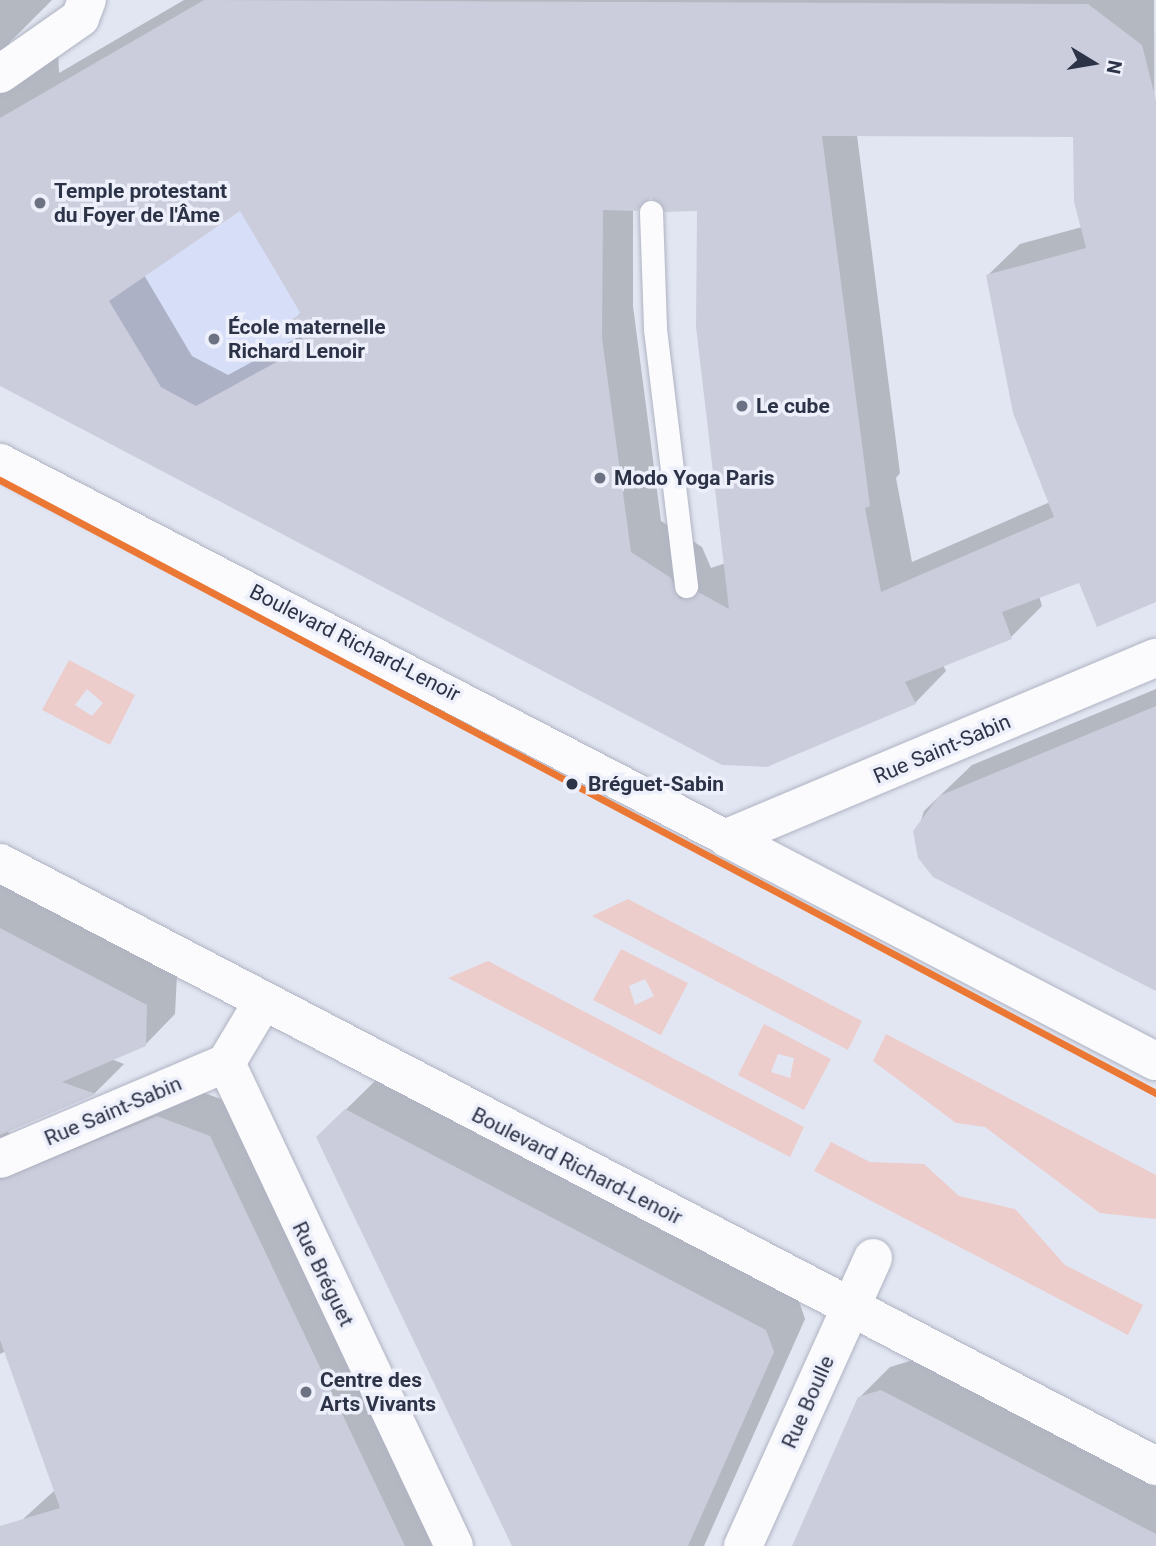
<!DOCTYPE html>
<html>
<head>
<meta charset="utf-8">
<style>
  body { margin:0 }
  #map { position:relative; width:1156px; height:1546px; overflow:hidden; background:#e2e6f2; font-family:Roboto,sans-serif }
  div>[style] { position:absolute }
  .built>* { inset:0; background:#d7def8 }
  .green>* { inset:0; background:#eccdcb }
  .shadow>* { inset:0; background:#0003 }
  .building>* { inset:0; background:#cccddc }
  .roads { filter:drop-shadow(0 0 2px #afb3c2) drop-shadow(0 0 2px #afb3c2) }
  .service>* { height:23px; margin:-11.5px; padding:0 11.5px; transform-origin:11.5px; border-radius:11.5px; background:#fbfbfd }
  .pedestrian>* { height:35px; margin:-17.5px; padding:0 17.5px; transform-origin:17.5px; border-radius:17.5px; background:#fbfbfd }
  .minor>* { height:38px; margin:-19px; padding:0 19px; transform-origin:19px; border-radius:19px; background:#fbfbfd }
  .tertiary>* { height:38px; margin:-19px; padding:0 19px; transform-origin:19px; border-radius:19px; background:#fbfbfd }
  .metro-1>* { height:7px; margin:-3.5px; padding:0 3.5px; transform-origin:3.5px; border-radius:3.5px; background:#ea7734 }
  .dots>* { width:19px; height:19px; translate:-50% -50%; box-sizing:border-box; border:4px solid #edf0fb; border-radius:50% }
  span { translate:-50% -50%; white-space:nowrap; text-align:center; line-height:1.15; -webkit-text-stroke:7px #edf0fb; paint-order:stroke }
  .poi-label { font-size:21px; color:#2d3347; font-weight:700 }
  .left { translate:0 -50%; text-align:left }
  .street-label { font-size:21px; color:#2d3347 }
  .stop-label { font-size:21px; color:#2d3347; font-weight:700 }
  .north { position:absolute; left:1058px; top:28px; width:70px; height:70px; -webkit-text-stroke:5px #edf0fb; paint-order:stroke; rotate:101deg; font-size:19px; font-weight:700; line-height:28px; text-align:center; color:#2d3347 }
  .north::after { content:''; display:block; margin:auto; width:24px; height:32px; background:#2d3347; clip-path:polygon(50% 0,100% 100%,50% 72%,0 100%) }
</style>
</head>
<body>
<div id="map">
  <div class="built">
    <i style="clip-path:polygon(251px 204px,418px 315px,217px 431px,0 374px)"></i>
  </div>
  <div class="green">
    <i style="clip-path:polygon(evenodd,69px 660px,135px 695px,110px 745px,42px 710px,69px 660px,87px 689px,103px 703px,92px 716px,75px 705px,87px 689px)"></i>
    <i style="clip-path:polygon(628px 899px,862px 1021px,848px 1050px,592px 916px)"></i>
    <i style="clip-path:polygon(evenodd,621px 949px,688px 983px,661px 1035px,593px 1000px,621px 949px,645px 979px,654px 996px,635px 1005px,629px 986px,645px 979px)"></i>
    <i style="clip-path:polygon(488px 961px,804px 1127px,790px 1157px,448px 978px)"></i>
    <i style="clip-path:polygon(evenodd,764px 1024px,831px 1059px,804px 1110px,738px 1075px,764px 1024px,778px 1054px,794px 1058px,790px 1078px,771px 1072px,778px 1054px)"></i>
    <i style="clip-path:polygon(886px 1034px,1156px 1175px,1156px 1219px,1100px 1213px,985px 1127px,956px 1123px,873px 1061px)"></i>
    <i style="clip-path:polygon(831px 1142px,870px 1162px,924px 1164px,959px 1196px,1015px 1209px,1065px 1265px,1143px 1305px,1128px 1335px,814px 1171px)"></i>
  </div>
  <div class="shadow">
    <i style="clip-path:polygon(evenodd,0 0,52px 0,9px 43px,14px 56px,58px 52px,59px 73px,184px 0,1154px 0,1156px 600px,1080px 580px,1039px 596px,1042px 606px,1011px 637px,943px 665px,946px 671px,915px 703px,0 384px,0 0,857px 135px,1075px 135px,1082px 227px,1020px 244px,988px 275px,1050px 502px,912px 562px,896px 478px,900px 473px,857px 135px,0 0,651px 196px,699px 209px,726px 563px,711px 568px,702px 547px,661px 521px,633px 306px,633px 209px,651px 196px,0 0,241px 209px,302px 312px,294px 319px,302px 335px,228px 375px,192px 356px,144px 275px,241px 209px)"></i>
    <i style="clip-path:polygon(1156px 689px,1156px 990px,915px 840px,924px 811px,972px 765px)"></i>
    <i style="clip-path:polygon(0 882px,177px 975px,175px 1014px,145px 1045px,111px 1059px,124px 1064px,95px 1093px,8px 1130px,10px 1138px,188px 1087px,240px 1106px,450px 1546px,30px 1546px,21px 1521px,55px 1490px,6px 1351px,0 1354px)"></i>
    <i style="clip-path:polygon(378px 1078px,798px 1298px,805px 1319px,704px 1546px,513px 1546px,318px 1137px)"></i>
    <i style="clip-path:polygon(913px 1360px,1156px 1486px,1156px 1546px,794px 1546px,859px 1398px,890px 1367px)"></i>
  </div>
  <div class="building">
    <i style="clip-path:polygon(evenodd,204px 0,1088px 4px,1142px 45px,1156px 101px,1156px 602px,1097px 627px,1079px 583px,1002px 612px,1012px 639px,905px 682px,916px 704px,767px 767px,722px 765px,0 386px,0 118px,204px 0,822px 136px,1073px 137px,1074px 202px,1086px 248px,986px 275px,1013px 413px,1054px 517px,881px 592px,865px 508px,870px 506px,822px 136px,204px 0,651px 198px,665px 212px,697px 211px,696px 327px,729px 609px,698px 592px,680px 599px,671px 578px,631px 552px,602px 338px,603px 210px,637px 211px,651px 198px,204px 0,240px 211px,301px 314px,292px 319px,306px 346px,196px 406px,161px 387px,109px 301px,240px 211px)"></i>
    <i style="clip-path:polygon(1156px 706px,1156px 991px,933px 877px,918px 858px,913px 831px,939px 796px)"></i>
    <i style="clip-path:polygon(0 928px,147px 1005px,146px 1046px,62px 1082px,96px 1094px,0 1135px)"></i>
    <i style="clip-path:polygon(345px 1109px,766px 1330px,774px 1352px,688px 1546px,512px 1546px,316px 1137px)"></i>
    <i style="clip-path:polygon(157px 1116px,210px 1136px,405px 1546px,0 1546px,0 1526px,60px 1508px,0 1340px,0 1180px)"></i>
    <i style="clip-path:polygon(881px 1390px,1156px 1534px,1156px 1546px,792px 1546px,858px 1397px)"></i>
  </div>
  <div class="roads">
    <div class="service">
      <i style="left:651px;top:212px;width:117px;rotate:88deg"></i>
      <i style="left:655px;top:329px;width:259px;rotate:83.1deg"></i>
    </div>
    <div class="pedestrian">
      <i style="left:0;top:461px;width:819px;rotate:27.41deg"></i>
    </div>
    <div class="minor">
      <i style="left:0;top:74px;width:98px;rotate:-35deg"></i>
      <i style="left:80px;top:18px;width:19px;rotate:-69deg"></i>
      <i style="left:727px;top:838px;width:483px;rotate:27.5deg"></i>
      <i style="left:727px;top:838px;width:465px;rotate:-22.8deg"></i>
      <i style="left:226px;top:1063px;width:534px;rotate:64.73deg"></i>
      <i style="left:226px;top:1063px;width:70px;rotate:-59deg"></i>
      <i style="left:0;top:1159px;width:246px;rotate:-23deg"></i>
      <i style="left:743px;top:1546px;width:316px;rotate:-65.7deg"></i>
    </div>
    <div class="tertiary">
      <i style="left:0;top:863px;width:1304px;rotate:27.55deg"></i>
    </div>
  </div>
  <div class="metro-1">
    <i style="left:0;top:480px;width:1308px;rotate:27.94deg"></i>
  </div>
  <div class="dots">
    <i style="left:40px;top:203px;background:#6c7283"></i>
    <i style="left:214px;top:339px;background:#6c7283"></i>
    <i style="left:742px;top:406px;background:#6c7283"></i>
    <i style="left:600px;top:478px;background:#6c7283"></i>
    <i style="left:572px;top:784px;background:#2d3347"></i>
    <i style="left:306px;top:1392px;background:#6c7283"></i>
  </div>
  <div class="poi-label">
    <span class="left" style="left:54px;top:203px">Temple protestant<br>du Foyer de l'Âme</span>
    <span class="left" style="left:228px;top:339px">École maternelle<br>Richard Lenoir</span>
    <span class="left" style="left:756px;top:406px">Le cube</span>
    <span class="left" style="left:614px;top:478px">Modo Yoga Paris</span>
    <span class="left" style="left:320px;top:1392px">Centre des<br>Arts Vivants</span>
  </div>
  <div class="street-label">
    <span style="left:355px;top:643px;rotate:27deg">Boulevard Richard-Lenoir</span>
    <span style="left:942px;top:749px;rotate:-23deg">Rue Saint-Sabin</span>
    <span style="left:113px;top:1111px;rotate:-23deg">Rue Saint-Sabin</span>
    <span style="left:577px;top:1166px;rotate:27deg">Boulevard Richard-Lenoir</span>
    <span style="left:323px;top:1274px;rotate:64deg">Rue Bréguet</span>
    <span style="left:808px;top:1402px;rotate:-66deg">Rue Boulle</span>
  </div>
  <div class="stop-label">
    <span class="left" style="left:588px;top:784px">Bréguet-Sabin</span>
  </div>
  <div class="north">N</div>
</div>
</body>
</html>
